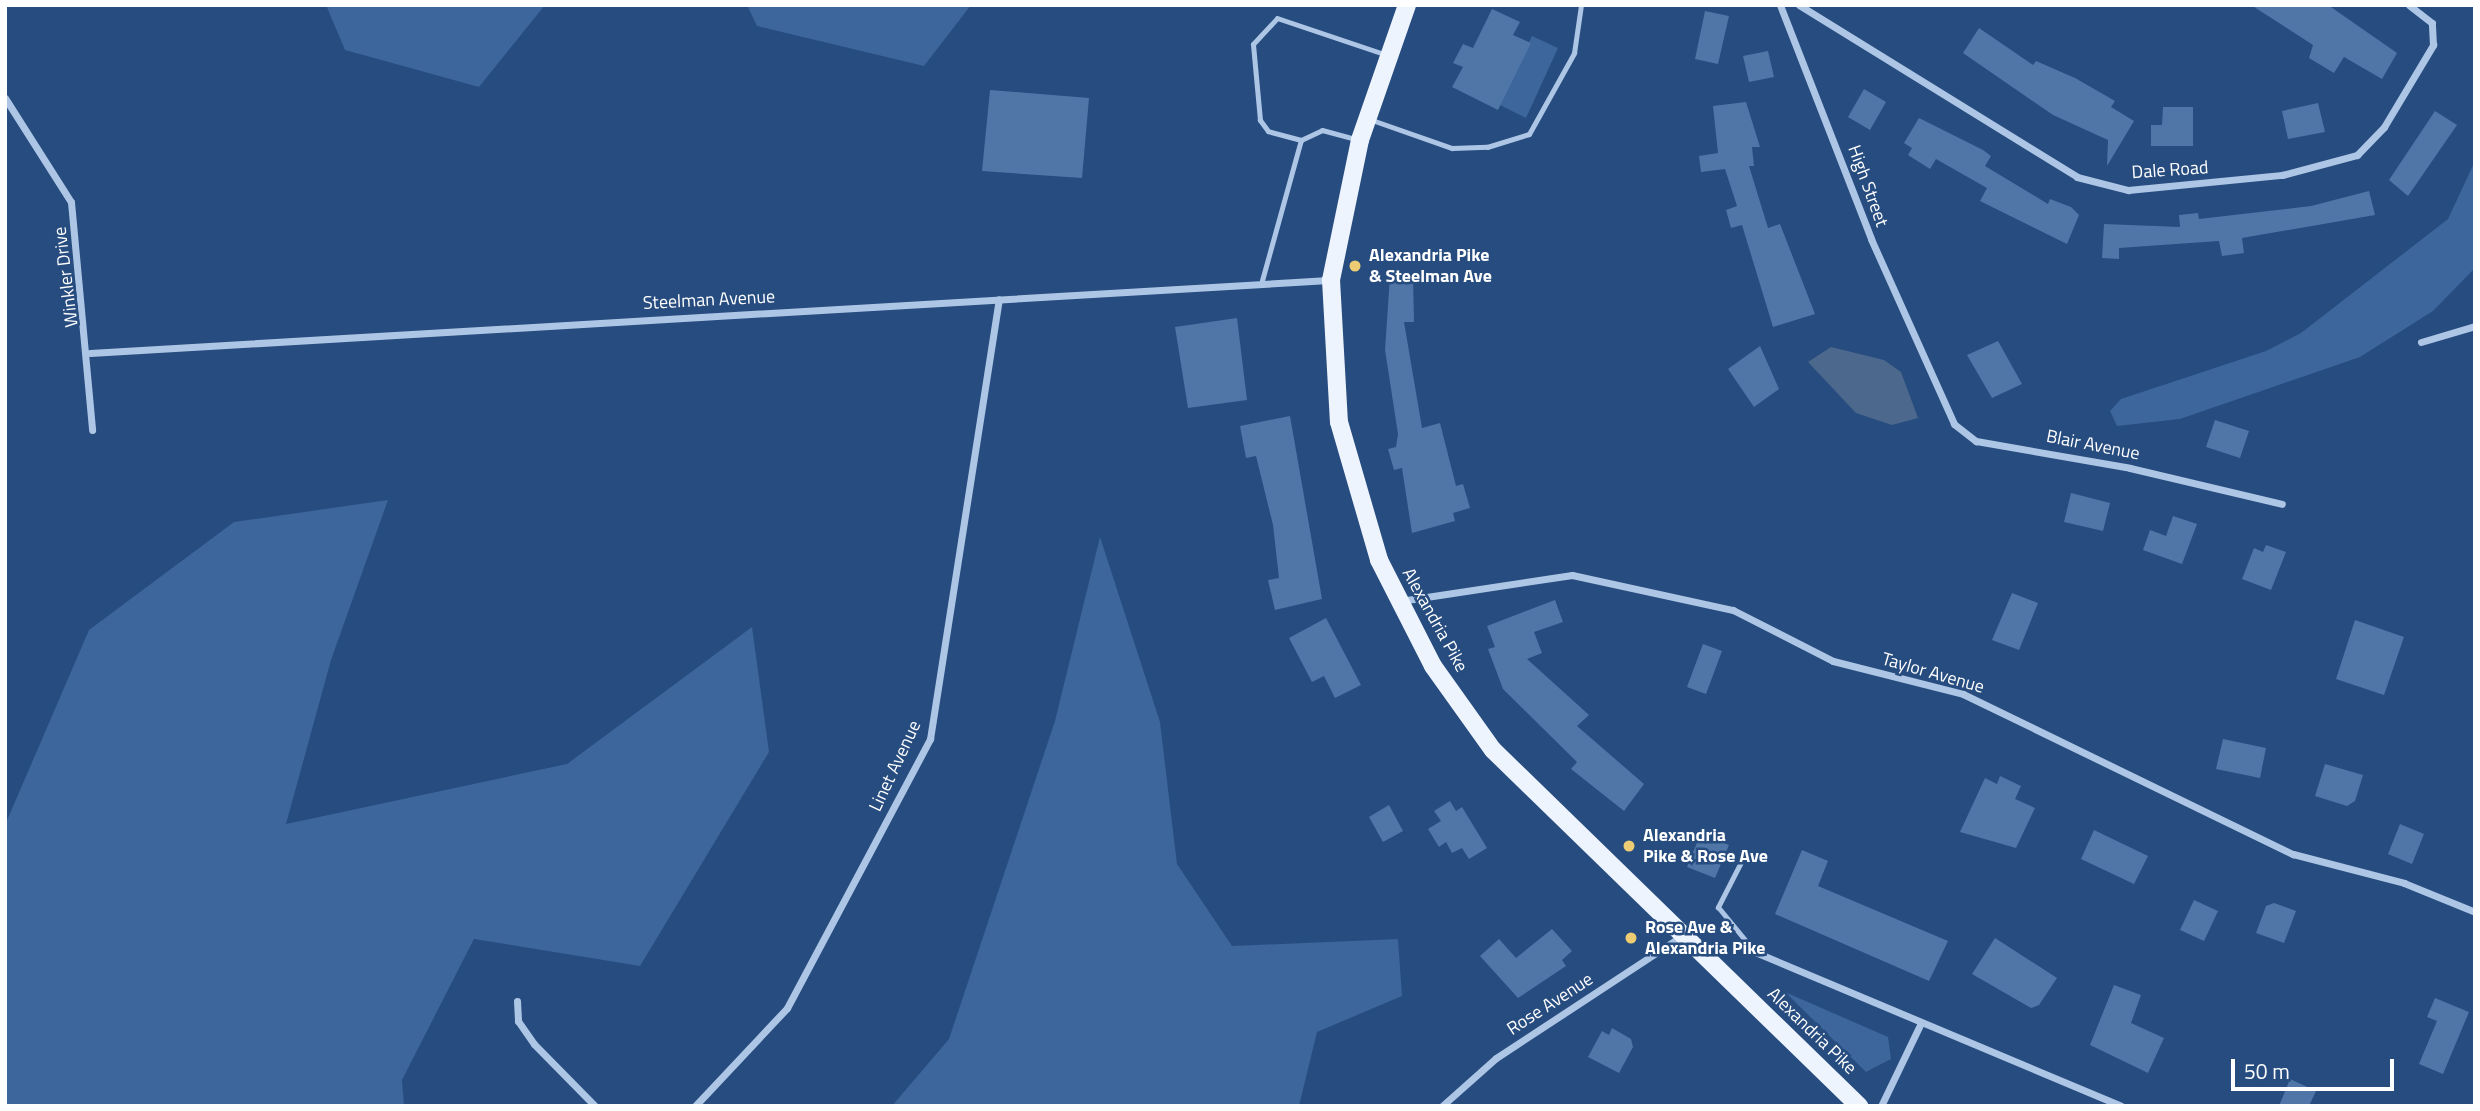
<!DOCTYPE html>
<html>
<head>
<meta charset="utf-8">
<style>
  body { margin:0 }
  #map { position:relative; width:2480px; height:1111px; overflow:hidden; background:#274c7f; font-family:"Titillium Web",sans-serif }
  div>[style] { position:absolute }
  .green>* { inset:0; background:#3c669c }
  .water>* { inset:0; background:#4c688c }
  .building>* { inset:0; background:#5076a7 }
  .service>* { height:5px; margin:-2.5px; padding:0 2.5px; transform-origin:2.5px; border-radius:2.5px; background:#aec6e5 }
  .minor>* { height:7px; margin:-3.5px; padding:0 3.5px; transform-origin:3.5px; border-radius:3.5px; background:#aec6e5 }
  .primary>* { height:18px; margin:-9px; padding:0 9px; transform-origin:9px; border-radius:9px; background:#eef4fd }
  .dots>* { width:19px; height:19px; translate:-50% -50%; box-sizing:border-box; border:4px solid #274c7f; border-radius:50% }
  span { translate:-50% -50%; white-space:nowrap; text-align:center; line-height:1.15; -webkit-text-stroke:5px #274c7f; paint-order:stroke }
  .street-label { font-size:18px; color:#fff }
  .poi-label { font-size:18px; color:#fff; font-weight:700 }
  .left { translate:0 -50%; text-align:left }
  .frame { position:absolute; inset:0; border:7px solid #fff; pointer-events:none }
  .scale { position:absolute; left:2231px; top:1059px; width:163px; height:32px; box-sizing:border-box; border:4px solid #fff; border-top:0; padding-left:9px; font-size:21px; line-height:24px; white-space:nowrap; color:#fff; -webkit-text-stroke:5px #274c7f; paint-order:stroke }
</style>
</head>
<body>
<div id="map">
  <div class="green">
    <i style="clip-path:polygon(326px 5px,545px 5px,479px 87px,345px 50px)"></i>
    <i style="clip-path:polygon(747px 5px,971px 5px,924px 66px,757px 26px)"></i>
    <i style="clip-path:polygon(1532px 36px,1558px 48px,1526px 118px,1500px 105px)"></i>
    <i style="clip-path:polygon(2475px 161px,2475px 268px,2433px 311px,2360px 357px,2180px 419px,2117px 426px,2110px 411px,2121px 399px,2266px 351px,2301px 333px,2448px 219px)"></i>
    <i style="clip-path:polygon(388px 500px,331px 660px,286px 824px,567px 764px,752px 627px,769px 752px,640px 966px,474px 939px,402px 1080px,404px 1106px,5px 1106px,5px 825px,89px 630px,234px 522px)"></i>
    <i style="clip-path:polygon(1100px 537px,1160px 722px,1177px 864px,1232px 946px,1398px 939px,1402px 996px,1317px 1032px,1299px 1106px,892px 1106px,949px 1039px,1055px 721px)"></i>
    <i style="clip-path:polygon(1785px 992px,1888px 1037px,1891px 1059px,1866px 1072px)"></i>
  </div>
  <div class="water">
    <i style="clip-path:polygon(1831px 347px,1884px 360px,1901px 372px,1918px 418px,1892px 425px,1856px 413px,1808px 362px)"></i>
  </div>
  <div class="building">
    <i style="clip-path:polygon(2251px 5px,2328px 5px,2397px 53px,2382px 79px,2344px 57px,2334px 73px,2309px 58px,2313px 45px)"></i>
    <i style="clip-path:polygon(1492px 9px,1520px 22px,1513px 35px,1531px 43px,1498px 110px,1452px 87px,1463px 67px,1453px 63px,1463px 44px,1473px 48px)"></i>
    <i style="clip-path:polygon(1705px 11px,1729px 16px,1718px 64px,1695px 59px)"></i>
    <i style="clip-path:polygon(1979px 28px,2033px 65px,2036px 61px,2075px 78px,2115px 101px,2111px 107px,2134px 121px,2107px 166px,2108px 140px,2053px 115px,1963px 53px)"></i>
    <i style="clip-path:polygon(1768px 51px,1774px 77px,1749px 82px,1743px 56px)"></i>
    <i style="clip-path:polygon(1864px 89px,1886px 102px,1870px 130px,1848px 117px)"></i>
    <i style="clip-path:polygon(990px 90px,1089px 98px,1082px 178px,982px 171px)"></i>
    <i style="clip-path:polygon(1746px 102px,1760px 147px,1752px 147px,1754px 166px,1749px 166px,1768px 228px,1780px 224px,1815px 314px,1773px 327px,1742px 225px,1731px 228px,1726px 210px,1737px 206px,1725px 169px,1701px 172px,1699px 156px,1718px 153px,1713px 106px)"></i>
    <i style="clip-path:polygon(2318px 103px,2325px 132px,2288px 139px,2282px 111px)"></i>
    <i style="clip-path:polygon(2163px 107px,2193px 107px,2193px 146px,2151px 146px,2151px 125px,2162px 125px)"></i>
    <i style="clip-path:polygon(2435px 111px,2457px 125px,2408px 196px,2389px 180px)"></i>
    <i style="clip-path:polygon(1919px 118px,1983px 150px,1991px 156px,1985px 166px,2048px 204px,2050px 199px,2071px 207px,2079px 215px,2067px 244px,1980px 201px,1987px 188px,1936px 159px,1930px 169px,1908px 155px,1912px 148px,1904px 143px)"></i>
    <i style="clip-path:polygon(2369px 191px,2375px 215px,2242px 238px,2244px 253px,2222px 256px,2219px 241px,2119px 248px,2119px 259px,2102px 258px,2104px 224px,2180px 227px,2179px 215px,2198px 213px,2199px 219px,2311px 206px)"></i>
    <i style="clip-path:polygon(1390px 276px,1413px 276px,1414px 322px,1404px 322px,1422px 428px,1440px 423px,1456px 486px,1463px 484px,1470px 508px,1453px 513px,1455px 521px,1412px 533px,1402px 468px,1394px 470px,1388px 449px,1396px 447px,1398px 434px,1385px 350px)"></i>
    <i style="clip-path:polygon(1237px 318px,1247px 400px,1188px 408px,1175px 327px)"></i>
    <i style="clip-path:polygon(1998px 341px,2022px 384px,1992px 398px,1967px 355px)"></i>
    <i style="clip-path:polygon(1760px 346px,1779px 389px,1754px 407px,1728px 369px)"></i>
    <i style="clip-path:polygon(1290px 416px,1322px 599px,1275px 610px,1268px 580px,1279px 578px,1273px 525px,1256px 456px,1246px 458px,1240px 426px)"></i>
    <i style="clip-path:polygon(2215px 420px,2249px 431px,2240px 458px,2206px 447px)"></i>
    <i style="clip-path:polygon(2071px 493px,2110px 503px,2103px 531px,2064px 522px)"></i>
    <i style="clip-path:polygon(2173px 516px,2197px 524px,2182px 564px,2143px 550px,2150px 530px,2166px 536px)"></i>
    <i style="clip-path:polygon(2266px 545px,2286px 552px,2271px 590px,2242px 579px,2254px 548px,2263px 552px)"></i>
    <i style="clip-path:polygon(2012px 593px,2038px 603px,2019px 650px,1992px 640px)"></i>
    <i style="clip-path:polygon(1555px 600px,1563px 622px,1534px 632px,1542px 653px,1527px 659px,1589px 715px,1577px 726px,1644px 784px,1624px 811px,1571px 769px,1577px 762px,1503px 689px,1488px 649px,1495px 647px,1487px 626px)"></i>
    <i style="clip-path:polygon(1326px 618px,1361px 685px,1335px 698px,1324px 676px,1312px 682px,1289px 638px)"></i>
    <i style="clip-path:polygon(2355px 620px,2404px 637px,2384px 695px,2336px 679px)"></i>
    <i style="clip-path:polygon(1703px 644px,1722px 651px,1706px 694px,1687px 687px)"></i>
    <i style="clip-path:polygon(2223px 739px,2266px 748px,2260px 778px,2216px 769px)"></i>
    <i style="clip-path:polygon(2325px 764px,2363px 775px,2355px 801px,2347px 806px,2315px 796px)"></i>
    <i style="clip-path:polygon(2000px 776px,2021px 786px,2015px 799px,2035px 808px,2016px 848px,1960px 832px,1985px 778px,1997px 784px)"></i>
    <i style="clip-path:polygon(1450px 801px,1456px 811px,1462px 807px,1487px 848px,1469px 859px,1462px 848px,1452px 853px,1446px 842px,1439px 847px,1428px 829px,1441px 821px,1434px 811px)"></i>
    <i style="clip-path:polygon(1389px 805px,1403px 831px,1383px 842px,1369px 817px)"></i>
    <i style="clip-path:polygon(2400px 824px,2424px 834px,2412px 864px,2388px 854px)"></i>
    <i style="clip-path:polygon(2094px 830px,2148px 856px,2134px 884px,2081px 859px)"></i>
    <i style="clip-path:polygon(1701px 833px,1729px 845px,1715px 878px,1687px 867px)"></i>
    <i style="clip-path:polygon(1802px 850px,1828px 861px,1818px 886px,1948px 941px,1929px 981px,1775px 914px)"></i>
    <i style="clip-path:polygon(2194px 900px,2218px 911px,2204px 941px,2180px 930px)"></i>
    <i style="clip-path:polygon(2274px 903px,2296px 911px,2284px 943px,2256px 933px,2266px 906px)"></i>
    <i style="clip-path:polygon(1552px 929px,1572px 951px,1562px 960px,1566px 966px,1518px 998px,1480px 956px,1499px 939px,1516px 958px)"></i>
    <i style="clip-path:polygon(1995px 938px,2057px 978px,2039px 1005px,2031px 1008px,1972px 974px)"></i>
    <i style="clip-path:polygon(2114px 985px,2141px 995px,2131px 1023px,2164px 1038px,2148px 1073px,2090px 1045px)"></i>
    <i style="clip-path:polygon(2435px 998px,2469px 1012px,2443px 1074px,2419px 1064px,2437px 1021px,2427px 1017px)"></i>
    <i style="clip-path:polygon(1612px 1028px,1631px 1039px,1633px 1047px,1619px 1073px,1588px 1057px,1602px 1031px,1609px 1035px)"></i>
    <i style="clip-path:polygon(2290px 1079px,2316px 1091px,2309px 1106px,2279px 1106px)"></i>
  </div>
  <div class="service">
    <i style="left:1369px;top:119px;width:88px;rotate:19.3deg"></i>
    <i style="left:1452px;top:148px;width:35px;rotate:-2deg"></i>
    <i style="left:1487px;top:147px;width:44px;rotate:-17.2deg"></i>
    <i style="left:1529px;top:134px;width:93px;rotate:-60.9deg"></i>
    <i style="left:1574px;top:53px;width:49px;rotate:-81.7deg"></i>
    <i style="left:1301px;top:140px;width:34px;rotate:-165deg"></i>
    <i style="left:1268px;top:131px;width:14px;rotate:-126deg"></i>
    <i style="left:1260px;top:120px;width:76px;rotate:-95.3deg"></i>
    <i style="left:1253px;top:44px;width:35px;rotate:-47deg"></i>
    <i style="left:1277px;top:18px;width:116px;rotate:18.6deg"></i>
    <i style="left:1261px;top:284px;width:149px;rotate:-74.5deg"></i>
    <i style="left:1301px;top:140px;width:23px;rotate:-25deg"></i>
    <i style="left:1322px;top:130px;width:35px;rotate:15deg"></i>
    <i style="left:1741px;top:862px;width:51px;rotate:117.1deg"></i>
    <i style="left:1718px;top:907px;width:58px;rotate:50.6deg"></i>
  </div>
  <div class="minor">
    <i style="left:1780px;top:5px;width:251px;rotate:68.7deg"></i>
    <i style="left:1871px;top:239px;width:203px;rotate:65.8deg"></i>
    <i style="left:1954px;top:424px;width:28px;rotate:38deg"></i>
    <i style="left:1976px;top:441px;width:156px;rotate:9.9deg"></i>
    <i style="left:2130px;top:468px;width:156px;rotate:13.3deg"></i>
    <i style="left:1799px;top:5px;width:327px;rotate:31.7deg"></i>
    <i style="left:2077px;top:177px;width:53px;rotate:14.3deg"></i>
    <i style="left:2128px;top:190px;width:155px;rotate:-5.6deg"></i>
    <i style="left:2282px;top:175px;width:78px;rotate:-14.9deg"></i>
    <i style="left:2357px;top:155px;width:39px;rotate:-46deg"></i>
    <i style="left:2384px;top:127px;width:96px;rotate:-59.1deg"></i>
    <i style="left:2433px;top:45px;width:22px;rotate:-93deg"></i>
    <i style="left:2432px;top:23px;width:29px;rotate:-142deg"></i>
    <i style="left:5px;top:98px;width:123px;rotate:57.6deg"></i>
    <i style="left:71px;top:202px;width:229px;rotate:84.7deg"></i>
    <i style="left:2421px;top:342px;width:56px;rotate:-16.5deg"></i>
    <i style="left:90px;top:353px;width:1241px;rotate:-3.37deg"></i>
    <i style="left:1400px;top:601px;width:174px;rotate:-8.6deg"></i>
    <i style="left:1572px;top:575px;width:165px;rotate:12.3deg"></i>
    <i style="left:1733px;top:610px;width:112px;rotate:27deg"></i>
    <i style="left:1833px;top:661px;width:134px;rotate:14.2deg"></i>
    <i style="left:1963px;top:694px;width:367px;rotate:25.9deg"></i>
    <i style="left:2293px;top:854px;width:115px;rotate:14.6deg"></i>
    <i style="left:2404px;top:883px;width:77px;rotate:22.2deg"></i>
    <i style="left:1755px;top:952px;width:397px;rotate:22.8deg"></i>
    <i style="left:517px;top:1001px;width:20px;rotate:87deg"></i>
    <i style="left:518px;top:1021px;width:28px;rotate:55deg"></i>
    <i style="left:534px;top:1044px;width:87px;rotate:45.5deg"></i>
    <i style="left:695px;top:1106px;width:134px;rotate:-46.8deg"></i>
    <i style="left:787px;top:1008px;width:305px;rotate:-62deg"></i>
    <i style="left:930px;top:739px;width:445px;rotate:-81.1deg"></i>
    <i style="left:1442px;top:1106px;width:72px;rotate:-41.6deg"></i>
    <i style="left:1496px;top:1058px;width:222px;rotate:-33.3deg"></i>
    <i style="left:1881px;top:1106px;width:92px;rotate:-64.3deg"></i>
  </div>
  <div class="primary">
    <i style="left:1407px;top:5px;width:143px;rotate:109.2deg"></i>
    <i style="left:1360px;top:140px;width:143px;rotate:101.7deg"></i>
    <i style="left:1331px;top:280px;width:142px;rotate:86.8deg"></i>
    <i style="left:1339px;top:422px;width:144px;rotate:73.8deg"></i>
    <i style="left:1379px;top:560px;width:119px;rotate:63deg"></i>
    <i style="left:1433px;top:666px;width:103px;rotate:54.5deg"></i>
    <i style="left:1493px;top:750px;width:511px;rotate:44.21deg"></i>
  </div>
  <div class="dots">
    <i style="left:1355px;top:266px;background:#edcc74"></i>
    <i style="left:1629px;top:846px;background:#edcc74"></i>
    <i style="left:1631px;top:938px;background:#edcc74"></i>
  </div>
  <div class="street-label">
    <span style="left:2170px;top:170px;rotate:-4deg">Dale Road</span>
    <span style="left:1868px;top:186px;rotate:70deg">High Street</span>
    <span style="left:66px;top:277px;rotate:-97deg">Winkler Drive</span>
    <span style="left:709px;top:300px;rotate:-3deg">Steelman Avenue</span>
    <span style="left:2093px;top:445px;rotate:11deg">Blair Avenue</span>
    <span style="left:1435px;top:620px;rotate:61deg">Alexandria Pike</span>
    <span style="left:1933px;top:673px;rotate:16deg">Taylor Avenue</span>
    <span style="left:895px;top:766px;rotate:-65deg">Linet Avenue</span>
    <span style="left:1550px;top:1004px;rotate:-33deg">Rose Avenue</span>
    <span style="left:1812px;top:1031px;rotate:44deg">Alexandria Pike</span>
  </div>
  <div class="poi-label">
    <span class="left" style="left:1369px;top:266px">Alexandria Pike<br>&amp; Steelman Ave</span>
    <span class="left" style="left:1643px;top:846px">Alexandria<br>Pike &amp; Rose Ave</span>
    <span class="left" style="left:1645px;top:938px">Rose Ave &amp;<br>Alexandria Pike</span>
  </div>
  <div class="frame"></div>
  <div class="scale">50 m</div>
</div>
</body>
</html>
